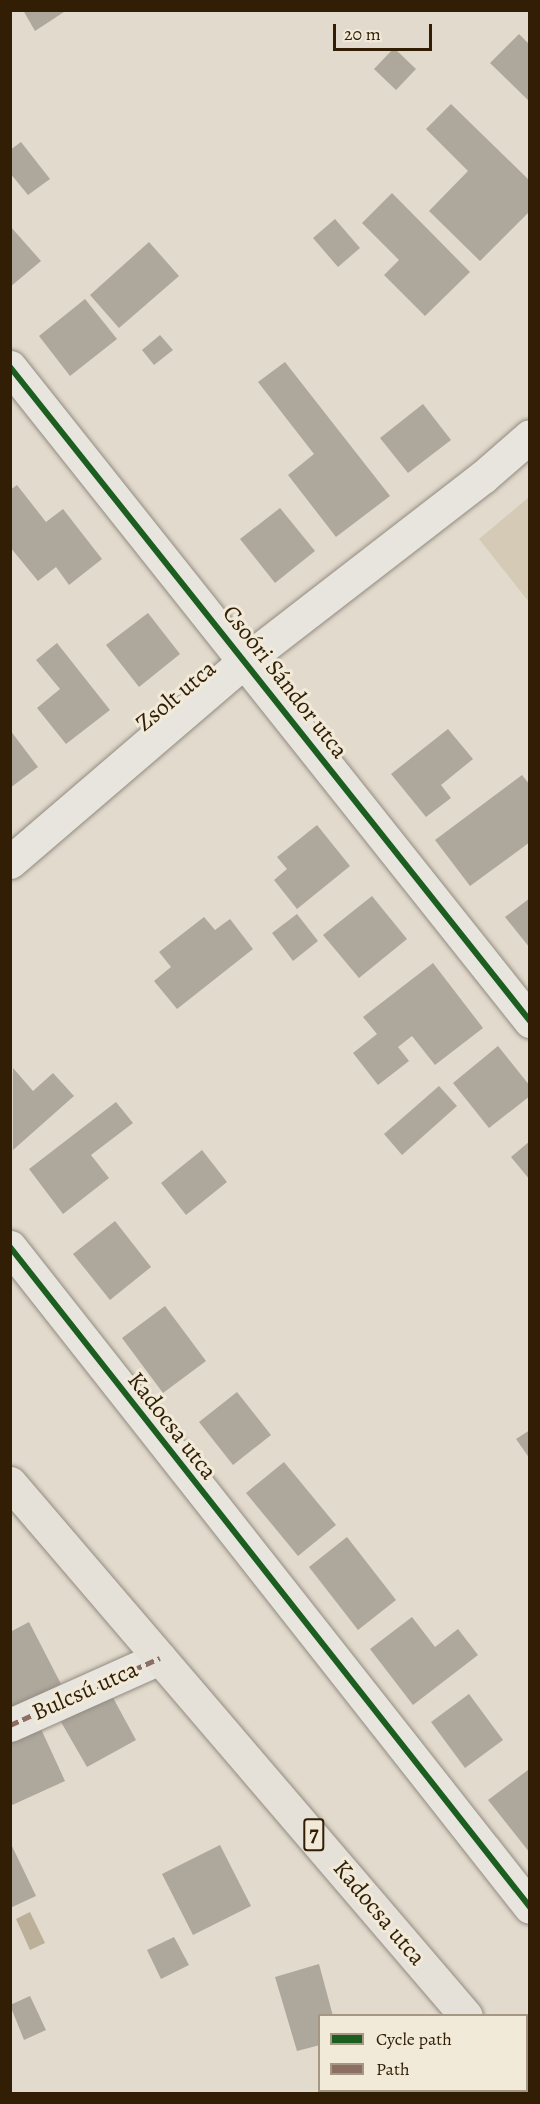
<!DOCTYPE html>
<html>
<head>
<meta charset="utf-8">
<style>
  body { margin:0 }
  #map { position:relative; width:540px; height:2104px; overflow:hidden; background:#e2dacc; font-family:Alegreya,serif }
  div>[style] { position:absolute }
  .green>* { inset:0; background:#d5cab6 }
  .water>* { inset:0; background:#bcaf99 }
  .building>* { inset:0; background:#aea79c }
  .roads { filter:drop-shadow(0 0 2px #928b81) drop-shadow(0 0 2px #928b81) }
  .minor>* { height:33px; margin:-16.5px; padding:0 16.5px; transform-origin:16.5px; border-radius:16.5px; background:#e8e5de }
  .primary>* { height:33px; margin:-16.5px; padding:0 16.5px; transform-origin:16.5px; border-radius:16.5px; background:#e5e0d8 }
  .quiet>* { height:4.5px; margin-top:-2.25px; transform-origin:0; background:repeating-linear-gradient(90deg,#8d6e63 0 9px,transparent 0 13.5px) }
  .cycleway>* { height:6px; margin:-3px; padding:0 3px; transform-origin:3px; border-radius:3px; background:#1b5e20 }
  span { translate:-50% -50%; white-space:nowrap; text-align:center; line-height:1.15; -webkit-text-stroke:6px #f1ead9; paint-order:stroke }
  .shield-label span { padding:2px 4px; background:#f1ead9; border:2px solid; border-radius:4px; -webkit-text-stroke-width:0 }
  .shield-label { font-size:22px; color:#311e05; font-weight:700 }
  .street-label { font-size:24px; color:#311e05 }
  .frame { position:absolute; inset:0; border:12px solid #311e05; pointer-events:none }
  .legend { position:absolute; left:318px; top:2014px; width:210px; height:78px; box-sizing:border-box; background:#f1ead9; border:2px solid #a49884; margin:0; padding:8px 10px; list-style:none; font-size:18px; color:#311e05 }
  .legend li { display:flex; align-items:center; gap:12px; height:30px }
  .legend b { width:30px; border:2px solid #a49884 }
  .scale { position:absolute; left:333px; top:24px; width:99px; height:27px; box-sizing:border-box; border:3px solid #311e05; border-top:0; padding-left:8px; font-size:18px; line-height:21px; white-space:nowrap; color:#311e05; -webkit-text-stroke:4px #f1ead9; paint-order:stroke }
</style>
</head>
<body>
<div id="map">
  <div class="green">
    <i style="clip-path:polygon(529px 497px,529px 602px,479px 539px)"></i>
  </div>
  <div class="water">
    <i style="clip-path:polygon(30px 1912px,45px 1943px,30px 1950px,16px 1919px)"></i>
  </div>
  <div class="building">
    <i style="clip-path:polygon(23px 10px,67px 10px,35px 31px)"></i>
    <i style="clip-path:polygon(519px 34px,530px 45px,530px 102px,490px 63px)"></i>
    <i style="clip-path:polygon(394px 48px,416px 69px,396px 90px,374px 69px)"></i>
    <i style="clip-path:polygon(451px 104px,530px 181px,530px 211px,480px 261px,429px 211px,468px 171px,426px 129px)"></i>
    <i style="clip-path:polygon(21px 142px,50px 179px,28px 195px,10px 173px,10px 150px)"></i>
    <i style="clip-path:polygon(392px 193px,470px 272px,425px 316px,384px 275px,399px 260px,362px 223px)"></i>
    <i style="clip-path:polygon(335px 219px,360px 248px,338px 267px,313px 238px)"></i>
    <i style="clip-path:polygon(10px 226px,41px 261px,10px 287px)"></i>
    <i style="clip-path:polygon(149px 242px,179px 276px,119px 328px,90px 295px)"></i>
    <i style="clip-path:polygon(85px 299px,117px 339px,70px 376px,39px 336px)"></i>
    <i style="clip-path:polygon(160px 335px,173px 350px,154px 365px,142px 350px)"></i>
    <i style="clip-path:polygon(285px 362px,390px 496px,336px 537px,288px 475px,314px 454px,258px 382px)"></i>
    <i style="clip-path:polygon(423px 404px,451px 440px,408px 473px,380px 438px)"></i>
    <i style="clip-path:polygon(17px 485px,46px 522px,63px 509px,102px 559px,69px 585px,56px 567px,38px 581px,10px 547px,10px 490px)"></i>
    <i style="clip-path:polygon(280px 508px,315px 551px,275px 583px,240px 539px)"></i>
    <i style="clip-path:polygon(148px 613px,180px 654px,139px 687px,106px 645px)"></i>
    <i style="clip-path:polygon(57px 643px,110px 710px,66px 744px,37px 708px,60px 689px,36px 660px)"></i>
    <i style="clip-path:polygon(448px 729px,473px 759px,441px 785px,451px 798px,426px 817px,391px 774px)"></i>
    <i style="clip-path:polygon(10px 730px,38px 767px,10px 788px)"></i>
    <i style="clip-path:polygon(522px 775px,530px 785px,530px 842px,470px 886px,435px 840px)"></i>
    <i style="clip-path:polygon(317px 825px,350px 866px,297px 909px,274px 880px,287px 869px,277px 857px)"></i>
    <i style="clip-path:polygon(372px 896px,407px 939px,359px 978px,323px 935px)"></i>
    <i style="clip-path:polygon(530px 898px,530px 948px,505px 917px)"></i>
    <i style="clip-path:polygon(297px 914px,318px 941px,293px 961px,272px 933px)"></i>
    <i style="clip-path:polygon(204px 917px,215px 930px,230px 919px,253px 949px,177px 1009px,154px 981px,171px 967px,159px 952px)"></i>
    <i style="clip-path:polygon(433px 963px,483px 1028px,435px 1065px,412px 1036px,398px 1047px,409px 1061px,378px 1085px,353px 1053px,377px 1034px,363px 1017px)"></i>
    <i style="clip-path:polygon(498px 1046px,530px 1086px,530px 1096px,489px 1128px,453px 1083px)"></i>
    <i style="clip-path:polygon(13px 1068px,33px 1091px,53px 1073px,74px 1096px,13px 1150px)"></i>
    <i style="clip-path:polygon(439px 1086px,457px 1106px,402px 1155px,384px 1134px)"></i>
    <i style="clip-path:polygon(116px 1102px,133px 1123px,91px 1155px,109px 1178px,63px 1214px,29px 1169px)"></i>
    <i style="clip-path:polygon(530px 1141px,530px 1180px,511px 1157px)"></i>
    <i style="clip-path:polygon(202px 1150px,227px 1182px,186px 1215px,161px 1183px)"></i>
    <i style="clip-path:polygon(115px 1221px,151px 1267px,110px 1300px,73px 1254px)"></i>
    <i style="clip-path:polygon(165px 1306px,206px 1361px,163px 1393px,122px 1338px)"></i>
    <i style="clip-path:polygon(237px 1392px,271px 1435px,233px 1465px,199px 1422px)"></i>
    <i style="clip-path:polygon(530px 1430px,530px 1459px,516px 1439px)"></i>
    <i style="clip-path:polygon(284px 1462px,336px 1525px,298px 1556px,246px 1493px)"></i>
    <i style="clip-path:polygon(347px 1537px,396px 1600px,358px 1630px,309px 1567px)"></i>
    <i style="clip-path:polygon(412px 1617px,435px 1647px,458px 1629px,478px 1655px,413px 1705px,370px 1649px)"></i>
    <i style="clip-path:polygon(29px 1622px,61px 1684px,10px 1710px,10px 1632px)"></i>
    <i style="clip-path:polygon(111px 1694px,136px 1740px,87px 1767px,61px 1722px)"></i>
    <i style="clip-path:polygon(469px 1694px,503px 1740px,465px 1768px,431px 1722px)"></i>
    <i style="clip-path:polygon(41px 1729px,65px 1781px,10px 1806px,10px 1743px)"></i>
    <i style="clip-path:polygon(528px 1770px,530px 1772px,530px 1853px,488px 1800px)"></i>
    <i style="clip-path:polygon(10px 1842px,36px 1896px,10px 1908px)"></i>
    <i style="clip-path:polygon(220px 1845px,251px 1906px,193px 1935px,162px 1874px)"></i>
    <i style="clip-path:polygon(174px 1937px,189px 1965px,161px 1979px,147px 1950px)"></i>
    <i style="clip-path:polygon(319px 1964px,333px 2016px,320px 2016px,320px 2045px,297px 2051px,275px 1977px)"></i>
    <i style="clip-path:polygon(30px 1996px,46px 2030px,24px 2040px,10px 2005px)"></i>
  </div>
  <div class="roads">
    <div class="minor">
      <i style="left:10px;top:367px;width:836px;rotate:51.51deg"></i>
      <i style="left:10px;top:862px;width:311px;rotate:-40.6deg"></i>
      <i style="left:246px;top:660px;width:299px;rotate:-37.7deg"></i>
      <i style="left:483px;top:477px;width:62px;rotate:-41.1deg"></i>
      <i style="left:10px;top:1247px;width:840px;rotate:51.77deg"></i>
      <i style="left:10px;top:1725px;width:164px;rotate:-24.1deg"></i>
    </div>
    <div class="primary">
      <i style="left:10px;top:1483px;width:701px;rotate:49.45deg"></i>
      <i style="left:526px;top:2088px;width:5px;rotate:37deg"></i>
    </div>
  </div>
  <div class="quiet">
    <i style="left:10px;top:1725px;width:164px;rotate:-24.1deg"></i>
  </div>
  <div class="cycleway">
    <i style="left:10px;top:367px;width:836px;rotate:51.51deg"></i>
    <i style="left:10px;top:1247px;width:840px;rotate:51.77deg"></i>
  </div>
  <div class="shield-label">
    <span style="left:314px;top:1835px">7</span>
  </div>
  <div class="street-label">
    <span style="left:285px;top:682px;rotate:52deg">Csoóri Sándor utca</span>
    <span style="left:176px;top:696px;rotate:-40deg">Zsolt utca</span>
    <span style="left:172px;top:1426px;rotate:52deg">Kadocsa utca</span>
    <span style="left:85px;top:1691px;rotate:-24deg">Bulcsú utca</span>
    <span style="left:379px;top:1913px;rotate:50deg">Kadocsa utca</span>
  </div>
  <div class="frame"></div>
  <ul class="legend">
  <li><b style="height:8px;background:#1b5e20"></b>Cycle path</li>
  <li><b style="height:8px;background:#8d6e63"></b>Path</li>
  </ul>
  <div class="scale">20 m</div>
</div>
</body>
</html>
